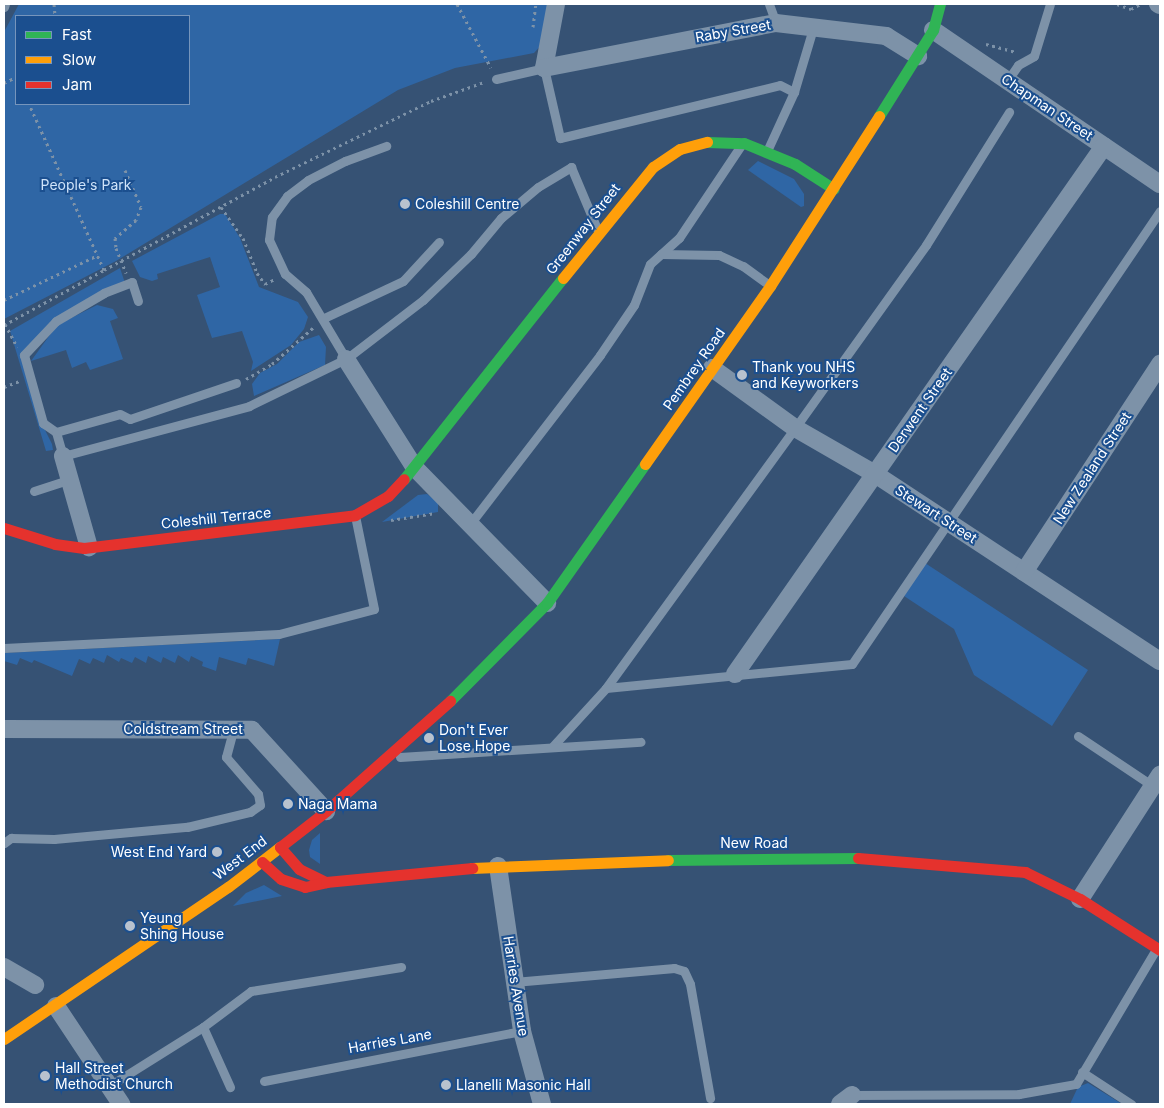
<!DOCTYPE html>
<html>
<head>
<meta charset="utf-8">
<style>
  body { margin:0 }
  #map { position:relative; width:1164px; height:1108px; overflow:hidden; background:#365274; font-family:Inter,sans-serif }
  div>[style] { position:absolute }
  .green>* { inset:0; background:#2f66a5 }
  .path>* { height:3px; margin-top:-1.5px; transform-origin:0; background:repeating-linear-gradient(90deg,#7d92a8 0 2.5px,transparent 0 6.5px) }
  .lane>* { height:9px; margin:-4.5px; padding:0 4.5px; transform-origin:4.5px; border-radius:4.5px; background:#7d92a8 }
  .street>* { height:18px; margin:-9px; padding:0 9px; transform-origin:9px; border-radius:9px; background:#7d92a8 }
  .fast>* { height:11px; margin:-5.5px; padding:0 5.5px; transform-origin:5.5px; border-radius:5.5px; background:#30b455 }
  .slow>* { height:11px; margin:-5.5px; padding:0 5.5px; transform-origin:5.5px; border-radius:5.5px; background:#ff9f0a }
  .jam>* { height:11px; margin:-5.5px; padding:0 5.5px; transform-origin:5.5px; border-radius:5.5px; background:#e5322d }
  .dots>* { width:14px; height:14px; translate:-50% -50%; box-sizing:border-box; border:2px solid #1b4f8f; border-radius:50% }
  span { translate:-50% -50%; white-space:nowrap; text-align:center; line-height:1.15; -webkit-text-stroke:4px #1b4f8f; paint-order:stroke }
  .street-label { font-size:14px; color:#fff }
  .park-label { font-size:14px; color:#cfe3fa }
  .poi-label { font-size:14px; color:#fff }
  .left { translate:0 -50%; text-align:left }
  .right { translate:-100% -50%; text-align:right }
  .frame { position:absolute; inset:0; border:5px solid #fff; pointer-events:none }
  .legend { position:absolute; left:15px; top:15px; width:175px; height:90px; box-sizing:border-box; background:#1b4f8f; border:1px solid #7695bc; margin:0; padding:6px 9px; list-style:none; font-size:15px; color:#fff }
  .legend li { display:flex; align-items:center; gap:10px; height:25px }
  .legend b { width:25px; border:1px solid #7695bc }
</style>
</head>
<body>
<div id="map">
  <div class="green">
    <i style="clip-path:polygon(evenodd,19px 4px,551px 4px,544px 42px,534px 53px,455px 68px,398px 90px,116px 261px,4px 319px,4px 32px,19px 4px,16px 16px,189px 16px,189px 104px,16px 104px,16px 16px)"></i>
    <i style="clip-path:polygon(758px 161px,794px 179px,804px 194px,804px 206px,801px 207px,748px 170px)"></i>
    <i style="clip-path:polygon(220px 214px,225px 214px,240px 238px,259px 287px,298px 302px,308px 317px,304px 329px,291px 345px,251px 371px,253px 362px,242px 331px,212px 338px,197px 295px,220px 287px,210px 257px,157px 274px,158px 279px,152px 281px,140px 277px,132px 261px)"></i>
    <i style="clip-path:polygon(120px 268px,125px 283px,54px 320px,21px 354px,44px 428px,52px 444px,53px 450px,46px 451px,10px 331px)"></i>
    <i style="clip-path:polygon(97px 305px,113px 309px,118px 318px,110px 321px,123px 359px,90px 370px,86px 362px,72px 368px,66px 350px,31px 361px,57px 325px)"></i>
    <i style="clip-path:polygon(319px 335px,326px 347px,325px 365px,254px 396px,252px 384px,260px 373px,277px 364px,299px 342px)"></i>
    <i style="clip-path:polygon(427px 494px,438px 502px,438px 512px,382px 522px,418px 495px)"></i>
    <i style="clip-path:polygon(925px 563px,1088px 670px,1052px 726px,974px 675px,954px 629px,904px 596px)"></i>
    <i style="clip-path:polygon(280px 639px,274px 666px,248px 658px,246px 665px,219px 657px,216px 671px,202px 666px,203px 662px,191px 656px,189px 662px,178px 655px,175px 663px,163px 657px,161px 663px,148px 656px,146px 663px,135px 657px,132px 663px,121px 658px,119px 662px,107px 655px,104px 663px,93px 658px,90px 664px,79px 659px,72px 676px,34px 660px,32px 663px,20px 658px,17px 665px,4px 661px,4px 653px)"></i>
    <i style="clip-path:polygon(320px 833px,320px 864px,310px 857px,309px 850px,312px 840px)"></i>
    <i style="clip-path:polygon(264px 885px,282px 896px,233px 906px,246px 893px)"></i>
    <i style="clip-path:polygon(1088px 1083px,1122px 1104px,1070px 1104px,1078px 1087px)"></i>
  </div>
  <div class="path">
    <i style="left:54px;top:4px;width:12px;rotate:85deg"></i>
    <i style="left:457px;top:4px;width:72px;rotate:62deg"></i>
    <i style="left:1117px;top:4px;width:15px;rotate:20deg"></i>
    <i style="left:1131px;top:9px;width:11px;rotate:-27deg"></i>
    <i style="left:533px;top:27px;width:23px;rotate:-83deg"></i>
    <i style="left:986px;top:44px;width:31px;rotate:15deg"></i>
    <i style="left:4px;top:83px;width:13px;rotate:-27deg"></i>
    <i style="left:125px;top:170px;width:40px;rotate:66.6deg"></i>
    <i style="left:141px;top:207px;width:14px;rotate:111deg"></i>
    <i style="left:136px;top:220px;width:28px;rotate:139deg"></i>
    <i style="left:115px;top:238px;width:10px;rotate:84deg"></i>
    <i style="left:116px;top:248px;width:27px;rotate:68deg"></i>
    <i style="left:221px;top:207px;width:38px;rotate:55deg"></i>
    <i style="left:243px;top:238px;width:38px;rotate:68deg"></i>
    <i style="left:257px;top:273px;width:14px;rotate:54deg"></i>
    <i style="left:265px;top:284px;width:11px;rotate:-27deg"></i>
    <i style="left:104px;top:270px;width:195px;rotate:-28.5deg"></i>
    <i style="left:275px;top:177px;width:174px;rotate:-26deg"></i>
    <i style="left:431px;top:101px;width:56px;rotate:-19.7deg"></i>
    <i style="left:4px;top:300px;width:104px;rotate:-25.6deg"></i>
    <i style="left:5px;top:324px;width:26px;rotate:62deg"></i>
    <i style="left:4px;top:325px;width:114px;rotate:-28.8deg"></i>
    <i style="left:104px;top:270px;width:182px;rotate:-114.3deg"></i>
    <i style="left:246px;top:379px;width:30px;rotate:-30deg"></i>
    <i style="left:272px;top:364px;width:56px;rotate:-41.4deg"></i>
    <i style="left:4px;top:387px;width:17px;rotate:-21deg"></i>
    <i style="left:391px;top:520px;width:45px;rotate:-9deg"></i>
  </div>
  <div class="lane">
    <i style="left:769px;top:4px;width:20px;rotate:70deg"></i>
    <i style="left:4px;top:7px;width:3px;rotate:-72deg"></i>
    <i style="left:496px;top:79px;width:49px;rotate:-12.9deg"></i>
    <i style="left:544px;top:68px;width:72px;rotate:77.1deg"></i>
    <i style="left:560px;top:138px;width:226px;rotate:-13.5deg"></i>
    <i style="left:780px;top:85px;width:16px;rotate:27deg"></i>
    <i style="left:1007px;top:81px;width:19px;rotate:-55deg"></i>
    <i style="left:1018px;top:65px;width:18px;rotate:-29deg"></i>
    <i style="left:1034px;top:56px;width:54px;rotate:-72.9deg"></i>
    <i style="left:767px;top:151px;width:65px;rotate:-65.4deg"></i>
    <i style="left:794px;top:92px;width:70px;rotate:-73.4deg"></i>
    <i style="left:661px;top:254px;width:58px;rotate:1deg"></i>
    <i style="left:719px;top:255px;width:26px;rotate:25deg"></i>
    <i style="left:743px;top:266px;width:31px;rotate:36deg"></i>
    <i style="left:138px;top:301px;width:20px;rotate:-108deg"></i>
    <i style="left:132px;top:282px;width:30px;rotate:159deg"></i>
    <i style="left:104px;top:293px;width:56px;rotate:149.7deg"></i>
    <i style="left:56px;top:321px;width:47px;rotate:133.3deg"></i>
    <i style="left:24px;top:355px;width:71px;rotate:74.4deg"></i>
    <i style="left:43px;top:423px;width:16px;rotate:35deg"></i>
    <i style="left:56px;top:432px;width:25px;rotate:74deg"></i>
    <i style="left:63px;top:456px;width:193px;rotate:-15deg"></i>
    <i style="left:249px;top:406px;width:108px;rotate:-25.9deg"></i>
    <i style="left:346px;top:359px;width:97px;rotate:-37.5deg"></i>
    <i style="left:423px;top:300px;width:66px;rotate:-43.8deg"></i>
    <i style="left:471px;top:254px;width:47px;rotate:-50.2deg"></i>
    <i style="left:501px;top:218px;width:48px;rotate:-40deg"></i>
    <i style="left:538px;top:187px;width:39px;rotate:-31deg"></i>
    <i style="left:571px;top:167px;width:67px;rotate:67.2deg"></i>
    <i style="left:324px;top:318px;width:87px;rotate:-25.1deg"></i>
    <i style="left:403px;top:281px;width:53px;rotate:-47.3deg"></i>
    <i style="left:346px;top:359px;width:78px;rotate:-120.8deg"></i>
    <i style="left:306px;top:292px;width:28px;rotate:-139deg"></i>
    <i style="left:285px;top:274px;width:38px;rotate:-115deg"></i>
    <i style="left:269px;top:240px;width:23px;rotate:-83deg"></i>
    <i style="left:272px;top:217px;width:26px;rotate:-54deg"></i>
    <i style="left:287px;top:196px;width:26px;rotate:-37deg"></i>
    <i style="left:308px;top:180px;width:42px;rotate:-27.2deg"></i>
    <i style="left:345px;top:161px;width:44px;rotate:-20.1deg"></i>
    <i style="left:56px;top:432px;width:66px;rotate:-15.7deg"></i>
    <i style="left:120px;top:414px;width:11px;rotate:27deg"></i>
    <i style="left:130px;top:419px;width:112px;rotate:-18.8deg"></i>
    <i style="left:34px;top:491px;width:38px;rotate:-18deg"></i>
    <i style="left:470px;top:524px;width:213px;rotate:-52.4deg"></i>
    <i style="left:600px;top:355px;width:60px;rotate:-55.8deg"></i>
    <i style="left:634px;top:305px;width:44px;rotate:-68.7deg"></i>
    <i style="left:650px;top:264px;width:39px;rotate:-42deg"></i>
    <i style="left:679px;top:238px;width:110px;rotate:-56.2deg"></i>
    <i style="left:4px;top:648px;width:275px;rotate:-2.9deg"></i>
    <i style="left:279px;top:634px;width:98px;rotate:-14.7deg"></i>
    <i style="left:374px;top:609px;width:95px;rotate:-101.5deg"></i>
    <i style="left:606px;top:688px;width:247px;rotate:-5.6deg"></i>
    <i style="left:852px;top:664px;width:548px;rotate:-55.79deg"></i>
    <i style="left:1078px;top:736px;width:94px;rotate:33.7deg"></i>
    <i style="left:553px;top:746px;width:79px;rotate:-47.6deg"></i>
    <i style="left:606px;top:688px;width:321px;rotate:-54deg"></i>
    <i style="left:795px;top:428px;width:225px;rotate:-54.4deg"></i>
    <i style="left:926px;top:245px;width:157px;rotate:-58deg"></i>
    <i style="left:400px;top:757px;width:241px;rotate:-3.6deg"></i>
    <i style="left:4px;top:843px;width:9px;rotate:-36deg"></i>
    <i style="left:11px;top:838px;width:43px;rotate:1.3deg"></i>
    <i style="left:54px;top:839px;width:134px;rotate:-5.2deg"></i>
    <i style="left:187px;top:827px;width:65px;rotate:-13.4deg"></i>
    <i style="left:250px;top:812px;width:12px;rotate:-35deg"></i>
    <i style="left:260px;top:805px;width:11px;rotate:-100deg"></i>
    <i style="left:258px;top:794px;width:49px;rotate:-130.9deg"></i>
    <i style="left:226px;top:757px;width:28px;rotate:-75deg"></i>
    <i style="left:514px;top:982px;width:161px;rotate:-5deg"></i>
    <i style="left:674px;top:968px;width:10px;rotate:17deg"></i>
    <i style="left:684px;top:971px;width:14px;rotate:65deg"></i>
    <i style="left:690px;top:984px;width:116px;rotate:80deg"></i>
    <i style="left:203px;top:1027px;width:66px;rotate:65.8deg"></i>
    <i style="left:1082px;top:1072px;width:59px;rotate:33.1deg"></i>
    <i style="left:264px;top:1081px;width:263px;rotate:-11deg"></i>
    <i style="left:109px;top:1086px;width:111px;rotate:-32.1deg"></i>
    <i style="left:203px;top:1027px;width:60px;rotate:-36.9deg"></i>
    <i style="left:251px;top:991px;width:152px;rotate:-9.1deg"></i>
    <i style="left:852px;top:1095px;width:167px;rotate:-0.3deg"></i>
    <i style="left:1019px;top:1094px;width:58px;rotate:-10deg"></i>
    <i style="left:1076px;top:1084px;width:157px;rotate:-59.3deg"></i>
  </div>
  <div class="street">
    <i style="left:556px;top:4px;width:65px;rotate:100.6deg"></i>
    <i style="left:544px;top:68px;width:236px;rotate:-11deg"></i>
    <i style="left:776px;top:23px;width:111px;rotate:6.7deg"></i>
    <i style="left:886px;top:36px;width:38px;rotate:32deg"></i>
    <i style="left:1158px;top:4px;width:2px;rotate:27deg"></i>
    <i style="left:933px;top:30px;width:274px;rotate:34.2deg"></i>
    <i style="left:346px;top:359px;width:129px;rotate:57.7deg"></i>
    <i style="left:415px;top:468px;width:189px;rotate:45.6deg"></i>
    <i style="left:712px;top:368px;width:102px;rotate:35.9deg"></i>
    <i style="left:795px;top:428px;width:92px;rotate:29.9deg"></i>
    <i style="left:875px;top:474px;width:341px;rotate:33.3deg"></i>
    <i style="left:63px;top:456px;width:95px;rotate:74.1deg"></i>
    <i style="left:1024px;top:572px;width:249px;rotate:-56.8deg"></i>
    <i style="left:735px;top:674px;width:644px;rotate:-55.05deg"></i>
    <i style="left:4px;top:729px;width:248px;rotate:0.2deg"></i>
    <i style="left:252px;top:730px;width:110px;rotate:47.6deg"></i>
    <i style="left:498px;top:866px;width:167px;rotate:81.7deg"></i>
    <i style="left:522px;top:1031px;width:76px;rotate:74.7deg"></i>
    <i style="left:1080px;top:899px;width:148px;rotate:-57.2deg"></i>
    <i style="left:4px;top:967px;width:36px;rotate:30deg"></i>
    <i style="left:56px;top:1006px;width:118px;rotate:56.4deg"></i>
    <i style="left:840px;top:1104px;width:15px;rotate:-37deg"></i>
  </div>
  <div class="fast">
    <i style="left:879px;top:116px;width:102px;rotate:-57.9deg"></i>
    <i style="left:933px;top:30px;width:27px;rotate:-75deg"></i>
    <i style="left:707px;top:142px;width:37px;rotate:2deg"></i>
    <i style="left:744px;top:143px;width:55px;rotate:22.4deg"></i>
    <i style="left:795px;top:164px;width:46px;rotate:32.7deg"></i>
    <i style="left:404px;top:479px;width:256px;rotate:-51.7deg"></i>
    <i style="left:450px;top:701px;width:138px;rotate:-45.3deg"></i>
    <i style="left:547px;top:603px;width:170px;rotate:-54.8deg"></i>
    <i style="left:668px;top:860px;width:190px;rotate:-0.6deg"></i>
  </div>
  <div class="slow">
    <i style="left:563px;top:278px;width:143px;rotate:-51deg"></i>
    <i style="left:653px;top:167px;width:32px;rotate:-34deg"></i>
    <i style="left:680px;top:149px;width:28px;rotate:-15deg"></i>
    <i style="left:645px;top:464px;width:218px;rotate:-54.9deg"></i>
    <i style="left:770px;top:286px;width:202px;rotate:-57.3deg"></i>
    <i style="left:472px;top:868px;width:196px;rotate:-2.3deg"></i>
    <i style="left:4px;top:1039px;width:271px;rotate:-34.2deg"></i>
    <i style="left:228px;top:887px;width:66px;rotate:-37.6deg"></i>
  </div>
  <div class="jam">
    <i style="left:4px;top:528px;width:53px;rotate:17.4deg"></i>
    <i style="left:55px;top:544px;width:29px;rotate:8deg"></i>
    <i style="left:84px;top:548px;width:273px;rotate:-6.9deg"></i>
    <i style="left:355px;top:515px;width:38px;rotate:-30deg"></i>
    <i style="left:388px;top:496px;width:23px;rotate:-47deg"></i>
    <i style="left:280px;top:847px;width:29px;rotate:49deg"></i>
    <i style="left:299px;top:869px;width:30px;rotate:26deg"></i>
    <i style="left:280px;top:847px;width:58px;rotate:-38deg"></i>
    <i style="left:326px;top:811px;width:166px;rotate:-41.6deg"></i>
    <i style="left:858px;top:858px;width:168px;rotate:4.8deg"></i>
    <i style="left:1025px;top:872px;width:61px;rotate:26.1deg"></i>
    <i style="left:1080px;top:899px;width:95px;rotate:32.5deg"></i>
    <i style="left:262px;top:862px;width:25px;rotate:42deg"></i>
    <i style="left:281px;top:879px;width:25px;rotate:18deg"></i>
    <i style="left:305px;top:887px;width:22px;rotate:-13deg"></i>
    <i style="left:326px;top:882px;width:147px;rotate:-5.5deg"></i>
  </div>
  <div class="dots">
    <i style="left:405px;top:204px;background:#b9c2ce"></i>
    <i style="left:742px;top:375px;background:#b9c2ce"></i>
    <i style="left:429px;top:738px;background:#b9c2ce"></i>
    <i style="left:288px;top:804px;background:#b9c2ce"></i>
    <i style="left:217px;top:852px;background:#b9c2ce"></i>
    <i style="left:130px;top:926px;background:#b9c2ce"></i>
    <i style="left:45px;top:1076px;background:#b9c2ce"></i>
    <i style="left:446px;top:1085px;background:#b9c2ce"></i>
  </div>
  <div class="street-label">
    <span style="left:733px;top:31px;rotate:-10deg">Raby Street</span>
    <span style="left:1047px;top:107px;rotate:34deg">Chapman Street</span>
    <span style="left:583px;top:229px;rotate:-52deg">Greenway Street</span>
    <span style="left:694px;top:369px;rotate:-55deg">Pembrey Road</span>
    <span style="left:920px;top:410px;rotate:-55deg">Derwent Street</span>
    <span style="left:1092px;top:468px;rotate:-57deg">New Zealand Street</span>
    <span style="left:936px;top:514px;rotate:33deg">Stewart Street</span>
    <span style="left:216px;top:518px;rotate:-6deg">Coleshill Terrace</span>
    <span style="left:183px;top:729px">Coldstream Street</span>
    <span style="left:754px;top:843px">New Road</span>
    <span style="left:240px;top:858px;rotate:-37deg">West End</span>
    <span style="left:516px;top:986px;rotate:81deg">Harries Avenue</span>
    <span style="left:390px;top:1041px;rotate:-10deg">Harries Lane</span>
  </div>
  <div class="park-label">
    <span style="left:86px;top:185px">People's Park</span>
  </div>
  <div class="poi-label">
    <span class="left" style="left:415px;top:204px">Coleshill Centre</span>
    <span class="left" style="left:752px;top:375px">Thank you NHS<br>and Keyworkers</span>
    <span class="left" style="left:439px;top:738px">Don't Ever<br>Lose Hope</span>
    <span class="left" style="left:298px;top:804px">Naga Mama</span>
    <span class="right" style="left:207px;top:852px">West End Yard</span>
    <span class="left" style="left:140px;top:926px">Yeung<br>Shing House</span>
    <span class="left" style="left:55px;top:1076px">Hall Street<br>Methodist Church</span>
    <span class="left" style="left:456px;top:1085px">Llanelli Masonic Hall</span>
  </div>
  <div class="frame"></div>
  <ul class="legend">
  <li><b style="height:6px;background:#30b455"></b>Fast</li>
  <li><b style="height:6px;background:#ff9f0a"></b>Slow</li>
  <li><b style="height:6px;background:#e5322d"></b>Jam</li>
  </ul>
</div>
</body>
</html>
